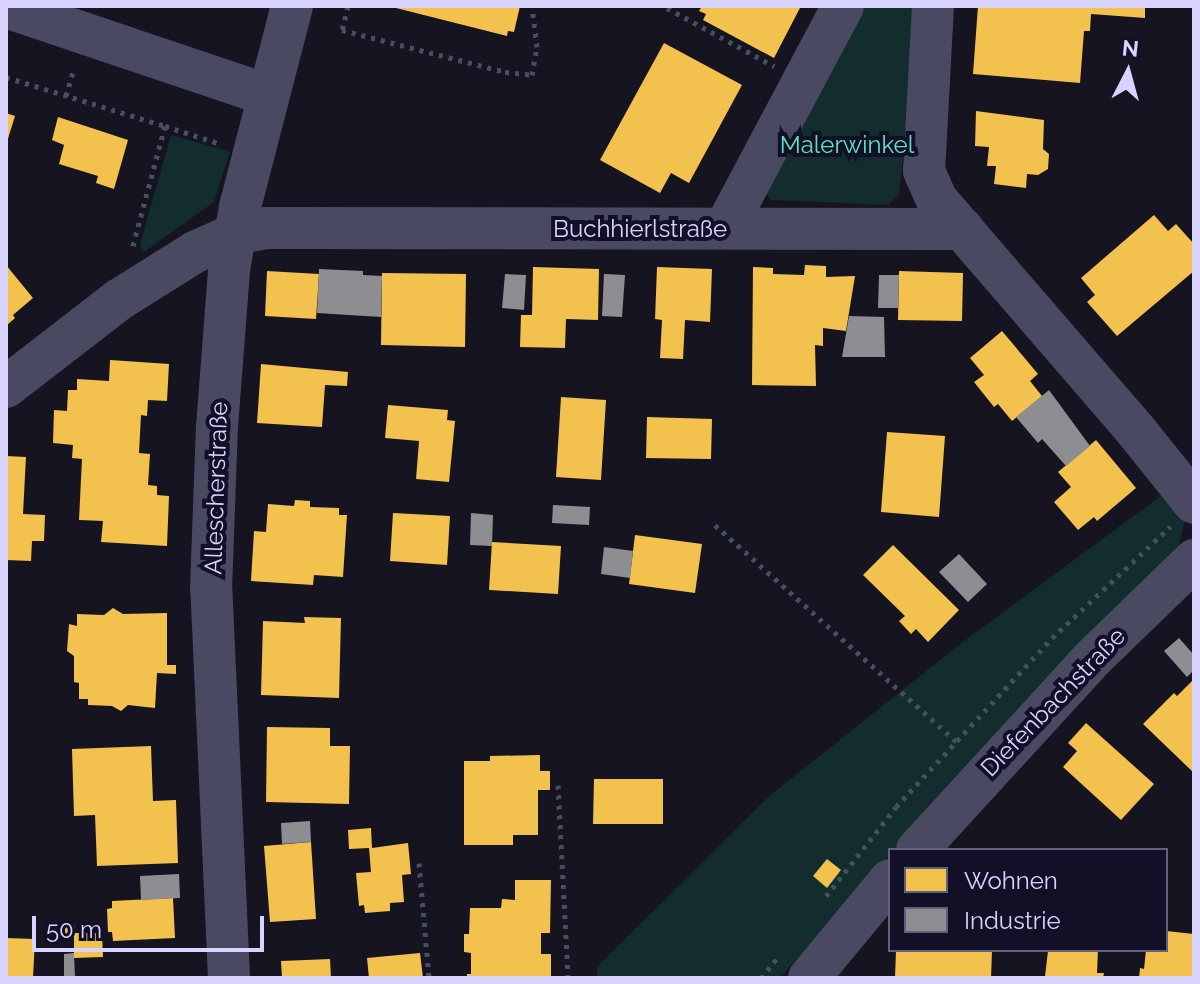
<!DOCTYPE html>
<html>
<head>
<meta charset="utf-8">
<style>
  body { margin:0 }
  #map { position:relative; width:1200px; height:984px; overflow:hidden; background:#161421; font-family:Raleway,sans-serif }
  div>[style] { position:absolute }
  .green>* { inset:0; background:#132c2d }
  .homes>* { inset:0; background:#f2c14e }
  .industry>* { inset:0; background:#8d8d92 }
  .path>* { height:5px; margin-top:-2.5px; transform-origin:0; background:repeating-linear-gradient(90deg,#44505f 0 4px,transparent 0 10px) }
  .minor>* { height:42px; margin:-21px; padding:0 21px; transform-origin:21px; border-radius:21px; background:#4a4962 }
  span { translate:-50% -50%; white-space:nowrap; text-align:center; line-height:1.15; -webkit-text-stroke:8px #130f26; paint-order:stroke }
  .park-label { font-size:24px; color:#5fe0c0 }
  .street-label { font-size:24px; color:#d9d4ff }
  .frame { position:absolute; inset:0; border:8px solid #d9d4ff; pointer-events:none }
  .legend { position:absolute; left:888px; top:848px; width:280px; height:104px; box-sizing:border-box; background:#130f26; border:2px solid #625e7d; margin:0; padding:10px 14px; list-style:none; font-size:24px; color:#d9d4ff }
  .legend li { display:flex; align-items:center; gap:16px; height:40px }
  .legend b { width:40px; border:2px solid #625e7d }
  .north { position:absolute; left:1088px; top:32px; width:80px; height:80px; -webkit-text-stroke:6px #130f26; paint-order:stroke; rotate:6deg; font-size:22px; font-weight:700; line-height:32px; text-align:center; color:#d9d4ff }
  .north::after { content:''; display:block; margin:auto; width:28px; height:36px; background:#d9d4ff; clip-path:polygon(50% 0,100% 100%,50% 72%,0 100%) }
  .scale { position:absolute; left:32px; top:916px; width:232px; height:36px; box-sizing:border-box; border:4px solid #d9d4ff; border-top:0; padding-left:10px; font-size:24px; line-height:28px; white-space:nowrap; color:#d9d4ff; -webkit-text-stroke:6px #130f26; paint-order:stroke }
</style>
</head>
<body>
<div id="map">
  <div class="green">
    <i style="clip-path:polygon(855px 6px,919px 6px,899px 195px,888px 205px,772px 200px,761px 189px)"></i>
    <i style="clip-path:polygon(171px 135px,230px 152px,214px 202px,144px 252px,140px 244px)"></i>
    <i style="clip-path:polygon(1162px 495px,1185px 518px,1176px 559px,966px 770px,894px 850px,890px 850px,890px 855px,780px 978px,597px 978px,597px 967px,768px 797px,964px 641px)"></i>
  </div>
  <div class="homes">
    <i style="clip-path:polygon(520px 6px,514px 32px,508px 31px,507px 36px,392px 7px)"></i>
    <i style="clip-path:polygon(702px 6px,801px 6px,774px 58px,703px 20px,706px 14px,699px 11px)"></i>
    <i style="clip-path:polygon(978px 6px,1145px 6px,1145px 18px,1091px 14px,1090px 31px,1084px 31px,1080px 83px,973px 74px)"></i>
    <i style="clip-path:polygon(664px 43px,742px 85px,689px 183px,671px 173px,660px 193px,600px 160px)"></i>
    <i style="clip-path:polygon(976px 111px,1044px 120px,1043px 149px,1049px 154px,1048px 169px,1038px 175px,1027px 174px,1026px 188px,994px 184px,996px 166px,987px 166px,989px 147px,975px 146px)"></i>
    <i style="clip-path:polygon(6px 113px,15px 116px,7px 142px,6px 142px)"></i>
    <i style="clip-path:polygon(58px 117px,128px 140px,114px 189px,96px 183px,98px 176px,59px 164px,64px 145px,52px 140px)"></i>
    <i style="clip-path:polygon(1154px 215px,1168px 231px,1176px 224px,1194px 244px,1194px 271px,1117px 336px,1087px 302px,1095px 295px,1081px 278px)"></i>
    <i style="clip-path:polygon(6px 265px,33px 298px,13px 315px,15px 318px,6px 326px)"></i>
    <i style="clip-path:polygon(805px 265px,826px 266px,826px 277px,855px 276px,846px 331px,823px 328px,823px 346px,815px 345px,816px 386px,752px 385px,753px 267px,773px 268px,773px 274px,804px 275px)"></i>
    <i style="clip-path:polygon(533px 267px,599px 269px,598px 320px,566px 319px,565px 348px,520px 347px,521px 315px,532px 315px)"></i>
    <i style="clip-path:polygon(657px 267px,712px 269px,710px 322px,685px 320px,683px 359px,660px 358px,662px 320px,655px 319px)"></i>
    <i style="clip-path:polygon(267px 271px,319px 274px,316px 319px,265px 316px)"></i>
    <i style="clip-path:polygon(899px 271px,963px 273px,962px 321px,898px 320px)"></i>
    <i style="clip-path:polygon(382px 273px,466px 274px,465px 347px,381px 345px)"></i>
    <i style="clip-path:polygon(1002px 331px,1038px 374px,1030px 381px,1042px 396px,1012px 421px,998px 404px,994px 407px,974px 382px,984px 375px,970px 358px)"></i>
    <i style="clip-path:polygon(110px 360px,169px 364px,167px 401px,148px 400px,147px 416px,141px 415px,139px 453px,150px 454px,148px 485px,157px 486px,157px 495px,169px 496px,167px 546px,101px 542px,103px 521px,79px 520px,82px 459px,72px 458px,73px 445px,53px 443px,54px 410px,67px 411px,68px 390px,77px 390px,77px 379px,109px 381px)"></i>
    <i style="clip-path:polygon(261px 364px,348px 372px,347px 386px,325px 385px,322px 427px,257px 423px)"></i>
    <i style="clip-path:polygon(561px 397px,606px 400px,601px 480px,556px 477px)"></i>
    <i style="clip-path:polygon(388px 405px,448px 410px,447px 420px,455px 421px,449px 482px,416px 479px,419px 441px,385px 438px)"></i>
    <i style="clip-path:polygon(647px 417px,712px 419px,711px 459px,646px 458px)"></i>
    <i style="clip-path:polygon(887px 432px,945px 436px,939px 517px,881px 512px)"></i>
    <i style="clip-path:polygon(1096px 440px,1136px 488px,1097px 521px,1094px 517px,1078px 530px,1054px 502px,1071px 487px,1058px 472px)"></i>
    <i style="clip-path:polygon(6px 456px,26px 457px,23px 514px,45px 515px,44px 541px,32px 541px,31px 561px,6px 560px)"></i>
    <i style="clip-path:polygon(295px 500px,310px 501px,310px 507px,339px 508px,339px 515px,347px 515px,343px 577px,314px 575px,313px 585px,251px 581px,254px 531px,266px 532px,268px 504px,294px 506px)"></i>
    <i style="clip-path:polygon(393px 513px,450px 516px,447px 565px,390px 561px)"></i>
    <i style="clip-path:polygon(635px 535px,702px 544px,695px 593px,629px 584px)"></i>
    <i style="clip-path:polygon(492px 542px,561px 546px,558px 594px,489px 590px)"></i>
    <i style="clip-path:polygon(893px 545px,959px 610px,928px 642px,916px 629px,911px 634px,899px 621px,905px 616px,863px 575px)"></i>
    <i style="clip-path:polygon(113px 608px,123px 614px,167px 613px,167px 665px,176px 665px,176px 674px,157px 673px,155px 708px,128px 705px,121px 711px,112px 706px,88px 705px,88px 699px,79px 699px,79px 683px,74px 682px,74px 656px,67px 651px,69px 624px,77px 626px,77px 614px,104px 615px)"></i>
    <i style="clip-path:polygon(304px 617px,341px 618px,339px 698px,261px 695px,263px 621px,305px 623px)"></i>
    <i style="clip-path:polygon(1192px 681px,1194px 683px,1194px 773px,1143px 724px,1174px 693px,1177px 696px)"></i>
    <i style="clip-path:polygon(1086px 723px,1154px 784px,1121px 820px,1063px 767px,1077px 751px,1068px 743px)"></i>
    <i style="clip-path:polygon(267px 727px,330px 728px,330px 746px,350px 746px,349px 804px,266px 802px)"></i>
    <i style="clip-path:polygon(151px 746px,153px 801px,176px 800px,178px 863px,97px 866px,95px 815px,74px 816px,72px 749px)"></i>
    <i style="clip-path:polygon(540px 755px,540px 771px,550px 771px,550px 790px,538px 790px,538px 835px,513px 835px,513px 845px,464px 845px,464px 761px,490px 761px,490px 756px)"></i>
    <i style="clip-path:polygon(594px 779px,663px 779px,663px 824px,593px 824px)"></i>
    <i style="clip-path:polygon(371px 828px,372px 848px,408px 843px,411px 874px,402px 875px,404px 902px,390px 903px,390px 911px,365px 913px,364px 905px,359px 906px,356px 873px,371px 872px,369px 848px,349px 849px,348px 830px)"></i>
    <i style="clip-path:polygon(311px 842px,316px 919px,270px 922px,264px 846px)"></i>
    <i style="clip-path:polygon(827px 859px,841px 870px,827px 888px,813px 876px)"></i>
    <i style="clip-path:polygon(515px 880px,551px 880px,550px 933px,541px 933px,541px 954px,551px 954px,551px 978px,467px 978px,467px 974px,471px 974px,471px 953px,464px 952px,464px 934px,469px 934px,470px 908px,501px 908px,502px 899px,515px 900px)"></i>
    <i style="clip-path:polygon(173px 898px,175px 938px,113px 941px,112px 932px,108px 932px,107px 909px,112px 908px,112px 901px)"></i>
    <i style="clip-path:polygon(63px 926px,75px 926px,75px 933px,102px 933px,103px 957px,74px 958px,74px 937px,63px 937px)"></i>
    <i style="clip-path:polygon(1166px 931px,1194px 934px,1194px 978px,1139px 978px,1140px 968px,1144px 969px,1146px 950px,1166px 950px)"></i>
    <i style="clip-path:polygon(6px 938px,35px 939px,33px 978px,6px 978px)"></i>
    <i style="clip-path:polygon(896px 950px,992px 950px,991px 978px,895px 978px)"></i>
    <i style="clip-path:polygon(1051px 950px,1098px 950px,1097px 973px,1104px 973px,1103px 978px,1048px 978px,1045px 976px,1048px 951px)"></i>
    <i style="clip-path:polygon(420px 953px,423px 978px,369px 978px,367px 958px)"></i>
    <i style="clip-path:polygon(330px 959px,331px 978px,282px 978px,281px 961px)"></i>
  </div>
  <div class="industry">
    <i style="clip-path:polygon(319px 269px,363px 271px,363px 275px,382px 276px,381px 317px,317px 313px)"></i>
    <i style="clip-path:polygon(505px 274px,526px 275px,524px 310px,502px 308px)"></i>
    <i style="clip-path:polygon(604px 274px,625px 275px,622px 317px,602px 316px)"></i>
    <i style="clip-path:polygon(879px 275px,899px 275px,898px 308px,878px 308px)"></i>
    <i style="clip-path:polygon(849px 316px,884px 317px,885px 357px,842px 357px)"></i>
    <i style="clip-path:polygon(1049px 390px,1090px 446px,1066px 466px,1042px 439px,1038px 443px,1016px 417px)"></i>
    <i style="clip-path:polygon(553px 505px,590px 507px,589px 525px,552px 523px)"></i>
    <i style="clip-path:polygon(471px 513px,493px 515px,492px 546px,470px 545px)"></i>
    <i style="clip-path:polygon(604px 547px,633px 551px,630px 578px,601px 574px)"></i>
    <i style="clip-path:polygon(959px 554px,987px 584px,968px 602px,939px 572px)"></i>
    <i style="clip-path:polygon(1179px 638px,1194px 655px,1194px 670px,1187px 677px,1164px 651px)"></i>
    <i style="clip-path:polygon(310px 821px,311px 842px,282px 844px,281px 823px)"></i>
    <i style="clip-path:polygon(179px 874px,180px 898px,141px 900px,140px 876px)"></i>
    <i style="clip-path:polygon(74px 953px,75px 978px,64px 978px,64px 954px)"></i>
  </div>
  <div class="path">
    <i style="left:348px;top:6px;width:25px;rotate:104deg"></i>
    <i style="left:342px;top:30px;width:168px;rotate:14.4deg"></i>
    <i style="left:505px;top:72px;width:27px;rotate:6deg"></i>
    <i style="left:532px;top:75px;width:28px;rotate:-80deg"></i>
    <i style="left:537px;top:47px;width:41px;rotate:-97deg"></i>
    <i style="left:667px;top:8px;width:122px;rotate:28.5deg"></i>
    <i style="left:6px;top:77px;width:166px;rotate:17.1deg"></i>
    <i style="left:165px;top:126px;width:127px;rotate:105deg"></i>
    <i style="left:66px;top:96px;width:29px;rotate:-74deg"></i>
    <i style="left:165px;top:126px;width:59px;rotate:17.8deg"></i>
    <i style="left:715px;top:525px;width:326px;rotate:41.9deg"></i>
    <i style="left:558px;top:785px;width:193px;rotate:87deg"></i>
    <i style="left:419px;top:863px;width:115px;rotate:85deg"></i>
    <i style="left:826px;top:896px;width:113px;rotate:-51.8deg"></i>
    <i style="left:896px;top:807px;width:230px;rotate:-47.3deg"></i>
    <i style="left:1052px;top:638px;width:163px;rotate:-43.3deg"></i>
    <i style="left:761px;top:978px;width:27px;rotate:-51deg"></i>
  </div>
  <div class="minor">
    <i style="left:933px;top:6px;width:165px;rotate:93.1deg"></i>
    <i style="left:924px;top:171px;width:32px;rotate:66deg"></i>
    <i style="left:937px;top:200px;width:306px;rotate:49.2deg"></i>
    <i style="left:1137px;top:432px;width:91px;rotate:51.2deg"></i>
    <i style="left:6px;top:7px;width:276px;rotate:18.6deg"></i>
    <i style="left:725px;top:228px;width:251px;rotate:-62deg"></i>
    <i style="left:6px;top:387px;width:144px;rotate:-37.7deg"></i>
    <i style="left:120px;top:299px;width:89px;rotate:-32.1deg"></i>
    <i style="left:195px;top:252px;width:44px;rotate:-24.2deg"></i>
    <i style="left:235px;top:234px;width:32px;rotate:-11deg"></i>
    <i style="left:266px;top:228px;width:697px;rotate:0.08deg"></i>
    <i style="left:917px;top:850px;width:260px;rotate:-47.5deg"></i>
    <i style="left:1093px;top:658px;width:141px;rotate:-44.1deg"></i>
    <i style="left:229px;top:978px;width:389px;rotate:-92.6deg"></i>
    <i style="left:211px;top:589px;width:162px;rotate:-87.9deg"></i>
    <i style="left:217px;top:427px;width:157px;rotate:-85.6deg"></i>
    <i style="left:229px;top:270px;width:64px;rotate:-80.1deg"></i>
    <i style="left:240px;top:207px;width:208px;rotate:-75.5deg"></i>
    <i style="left:809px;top:978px;width:127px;rotate:-50.4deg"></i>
  </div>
  <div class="park-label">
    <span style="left:847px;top:145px">Malerwinkel</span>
  </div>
  <div class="street-label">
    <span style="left:640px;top:229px">Buchhierlstraße</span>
    <span style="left:216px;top:488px;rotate:-88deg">Allescherstraße</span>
    <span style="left:1053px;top:702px;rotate:-46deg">Diefenbachstraße</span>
  </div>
  <div class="frame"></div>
  <ul class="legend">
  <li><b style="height:22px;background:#f2c14e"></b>Wohnen</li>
  <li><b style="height:22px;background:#8d8d92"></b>Industrie</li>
  </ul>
  <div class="north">N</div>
  <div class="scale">50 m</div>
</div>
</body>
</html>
